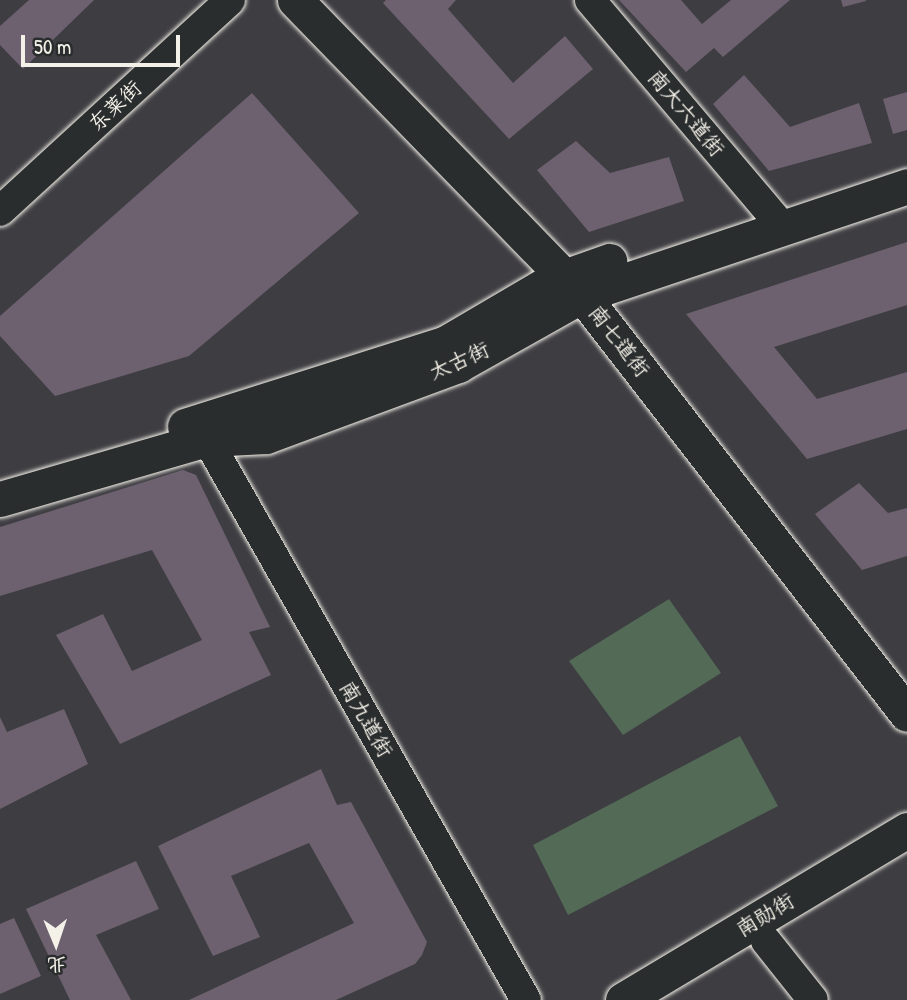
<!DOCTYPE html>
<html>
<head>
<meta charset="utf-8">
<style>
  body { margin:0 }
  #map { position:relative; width:907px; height:1000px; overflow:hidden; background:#3e3d42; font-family:"Patrick Hand","LXGW WenKai TC",sans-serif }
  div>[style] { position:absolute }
  .green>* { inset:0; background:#536a57 }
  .building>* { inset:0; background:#6d6170 }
  .roads { filter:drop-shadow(0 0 2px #f4f1e8) drop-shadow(0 0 2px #f4f1e8) }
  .tertiary>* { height:30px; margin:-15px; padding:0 15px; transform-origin:15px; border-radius:15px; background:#2a2d2e }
  .secondary>* { height:35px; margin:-17.5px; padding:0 17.5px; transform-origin:17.5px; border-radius:17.5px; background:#2a2d2e }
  span { translate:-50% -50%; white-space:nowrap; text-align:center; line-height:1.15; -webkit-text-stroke:7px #2a2d2e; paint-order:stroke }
  .street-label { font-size:21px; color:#f4f1e8 }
  .north { position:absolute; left:21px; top:909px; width:70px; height:70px; -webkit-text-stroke:5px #2a2d2e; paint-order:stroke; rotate:178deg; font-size:19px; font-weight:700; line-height:28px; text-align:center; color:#f4f1e8 }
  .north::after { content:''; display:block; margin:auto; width:24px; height:32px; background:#f4f1e8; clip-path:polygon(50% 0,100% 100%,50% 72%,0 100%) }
  .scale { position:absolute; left:21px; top:35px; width:159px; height:32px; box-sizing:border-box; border:4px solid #f4f1e8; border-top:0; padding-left:9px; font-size:21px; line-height:24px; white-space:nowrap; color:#f4f1e8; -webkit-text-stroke:5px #2a2d2e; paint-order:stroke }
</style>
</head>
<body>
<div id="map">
  <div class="green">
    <i style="clip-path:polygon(669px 599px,721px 673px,623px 735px,569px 661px)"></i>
    <i style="clip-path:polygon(740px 736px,778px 806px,568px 915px,533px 845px)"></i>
  </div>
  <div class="building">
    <i style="clip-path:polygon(29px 0,94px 0,23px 69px,0 45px,0 26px)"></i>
    <i style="clip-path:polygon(386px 0,456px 0,448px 9px,513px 83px,565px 36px,593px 69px,509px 139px,383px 3px)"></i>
    <i style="clip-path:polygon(619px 0,681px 0,702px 24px,731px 0,790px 0,723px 57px,714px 48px,686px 72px)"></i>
    <i style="clip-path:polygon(841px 0,866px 0,866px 1px,843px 7px)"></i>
    <i style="clip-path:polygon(744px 75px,790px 127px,859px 103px,872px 143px,769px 171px,713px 104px)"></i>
    <i style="clip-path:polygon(907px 92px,907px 130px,893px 134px,883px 99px)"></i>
    <i style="clip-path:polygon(252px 93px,359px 213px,189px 356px,55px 396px,0 336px,0 316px)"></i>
    <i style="clip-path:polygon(576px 141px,610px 173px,669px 157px,684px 201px,589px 232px,537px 170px)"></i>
    <i style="clip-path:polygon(907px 242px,907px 305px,774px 347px,817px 399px,907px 372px,907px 429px,807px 459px,686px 314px)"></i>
    <i style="clip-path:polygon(183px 470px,196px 475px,270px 627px,249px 632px,271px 675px,120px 744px,56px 635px,103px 614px,132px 671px,202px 640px,152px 550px,0 596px,0 527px)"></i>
    <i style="clip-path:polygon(859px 483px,888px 513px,907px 508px,907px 556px,862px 570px,815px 514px)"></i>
    <i style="clip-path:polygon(64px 709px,88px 764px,0 809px,0 717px,7px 732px)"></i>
    <i style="clip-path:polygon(321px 769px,337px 805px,351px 802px,427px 942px,422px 955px,415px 964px,336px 1000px,189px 1000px,354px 923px,309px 843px,231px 876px,260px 937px,213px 956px,158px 846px)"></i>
    <i style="clip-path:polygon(136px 861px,159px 909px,96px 935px,131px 1000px,70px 1000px,26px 909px)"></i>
    <i style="clip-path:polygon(14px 918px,41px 976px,0 994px,0 924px)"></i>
  </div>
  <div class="roads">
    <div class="tertiary">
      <i style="left:590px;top:0;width:297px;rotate:49.7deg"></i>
      <i style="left:0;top:211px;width:312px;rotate:-42.5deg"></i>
      <i style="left:207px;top:439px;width:645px;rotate:60.38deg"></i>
      <i style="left:766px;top:941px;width:75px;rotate:51.5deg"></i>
    </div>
    <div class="secondary">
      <i style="left:295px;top:0;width:412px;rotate:45.8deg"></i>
      <i style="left:582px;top:295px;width:530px;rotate:52.2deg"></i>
      <i style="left:185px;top:426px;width:274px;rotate:-17.6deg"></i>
      <i style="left:446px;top:343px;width:121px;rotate:-30.4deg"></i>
      <i style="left:550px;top:282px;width:63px;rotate:-19.6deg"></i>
      <i style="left:0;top:499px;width:216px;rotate:-16.2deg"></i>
      <i style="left:207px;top:439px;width:59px;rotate:-2.9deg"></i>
      <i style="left:266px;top:436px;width:205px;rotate:-20.3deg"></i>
      <i style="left:458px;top:365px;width:142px;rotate:-29.4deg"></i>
      <i style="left:582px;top:295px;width:343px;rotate:-18.5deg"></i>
      <i style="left:623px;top:1000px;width:331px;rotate:-30.9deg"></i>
    </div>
  </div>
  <div class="street-label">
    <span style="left:115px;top:106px;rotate:-43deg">东莱街</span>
    <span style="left:686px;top:113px;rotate:50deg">南大六道街</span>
    <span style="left:619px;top:341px;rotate:52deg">南七道街</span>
    <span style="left:459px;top:361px;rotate:-24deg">太古街</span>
    <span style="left:366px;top:719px;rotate:60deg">南九道街</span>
    <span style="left:765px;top:915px;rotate:-31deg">南勋街</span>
  </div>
  <div class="north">北</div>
  <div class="scale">50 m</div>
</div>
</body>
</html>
